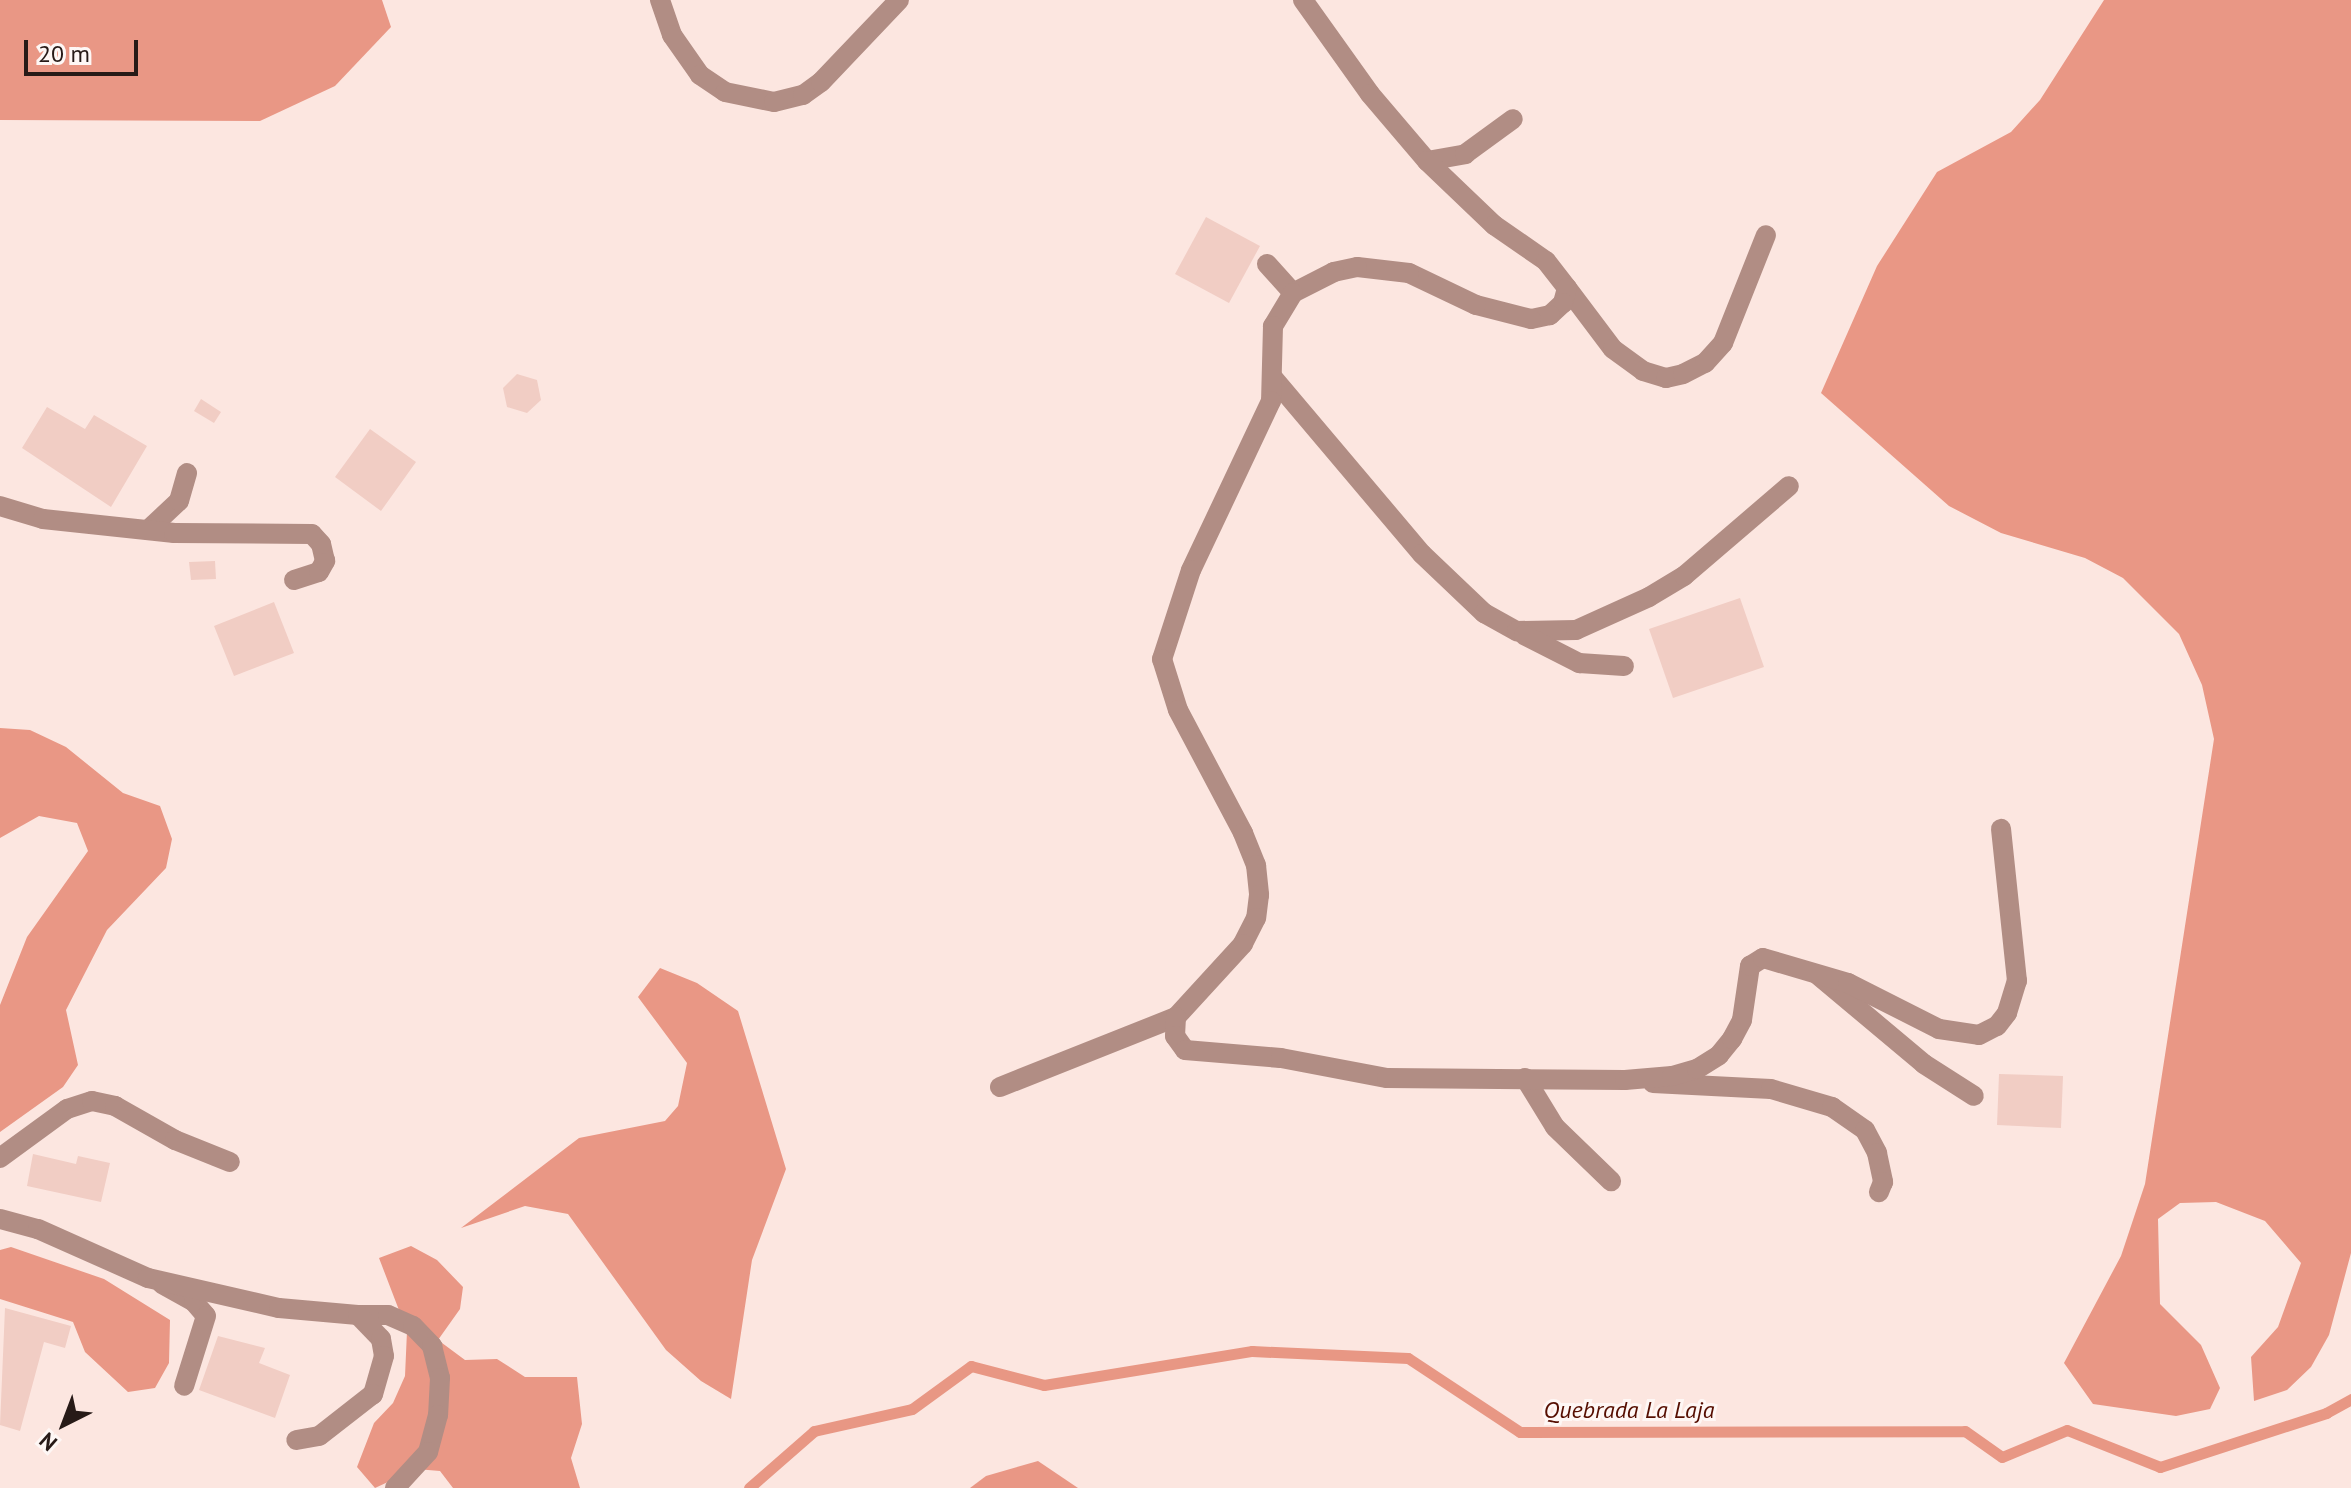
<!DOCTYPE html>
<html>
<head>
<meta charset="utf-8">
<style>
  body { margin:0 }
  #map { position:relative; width:2351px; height:1488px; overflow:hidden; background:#fce6e0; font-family:"PT Sans",sans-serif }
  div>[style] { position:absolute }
  .forest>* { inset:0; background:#e99785 }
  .stream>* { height:11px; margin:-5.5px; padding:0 5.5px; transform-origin:5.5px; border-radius:5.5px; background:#e89784 }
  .building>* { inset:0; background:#f1cdc4 }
  .lane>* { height:20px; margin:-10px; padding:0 10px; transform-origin:10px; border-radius:10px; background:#b18d84 }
  .street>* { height:20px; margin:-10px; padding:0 10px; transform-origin:10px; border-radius:10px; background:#b18d84 }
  span { translate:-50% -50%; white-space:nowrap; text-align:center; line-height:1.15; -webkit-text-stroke:6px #fef7f5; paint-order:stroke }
  .water-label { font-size:24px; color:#560e01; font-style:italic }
  .north { position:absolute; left:24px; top:1384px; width:80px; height:80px; -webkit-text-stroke:6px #fef7f5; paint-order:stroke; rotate:222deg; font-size:22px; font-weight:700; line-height:32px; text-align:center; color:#271a17 }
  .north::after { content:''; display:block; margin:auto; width:28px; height:36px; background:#271a17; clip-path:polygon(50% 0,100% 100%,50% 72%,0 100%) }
  .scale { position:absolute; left:24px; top:40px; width:114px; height:36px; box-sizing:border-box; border:4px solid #271a17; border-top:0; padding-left:10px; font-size:24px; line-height:28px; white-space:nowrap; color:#271a17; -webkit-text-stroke:6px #fef7f5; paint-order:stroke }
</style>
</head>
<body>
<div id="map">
  <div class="forest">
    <i style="clip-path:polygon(0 0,382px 0,391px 27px,335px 86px,260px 121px,0 120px)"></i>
    <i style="clip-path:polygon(2104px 0,2351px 0,2351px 1253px,2329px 1335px,2311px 1367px,2287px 1390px,2254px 1401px,2251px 1357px,2278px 1327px,2301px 1263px,2265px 1221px,2216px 1202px,2180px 1203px,2158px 1219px,2160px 1304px,2201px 1345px,2220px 1388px,2210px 1409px,2176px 1416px,2093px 1404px,2064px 1363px,2121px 1256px,2145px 1184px,2214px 739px,2202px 685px,2179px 634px,2123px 578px,2085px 558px,2001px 533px,1949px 506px,1821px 393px,1877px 266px,1937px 172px,2011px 132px,2040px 100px)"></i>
    <i style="clip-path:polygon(0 728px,30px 730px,66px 747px,123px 793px,160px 806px,172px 839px,166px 868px,107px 930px,66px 1010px,78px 1065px,63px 1087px,0 1132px,0 1005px,27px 937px,88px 851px,77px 823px,39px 816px,0 838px)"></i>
    <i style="clip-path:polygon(660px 968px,697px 983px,738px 1011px,786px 1169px,752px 1260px,731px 1399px,701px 1381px,666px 1350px,568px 1214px,525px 1206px,461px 1228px,579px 1138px,665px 1121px,678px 1106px,687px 1063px,638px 997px)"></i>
    <i style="clip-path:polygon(411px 1246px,437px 1260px,463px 1287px,460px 1309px,438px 1340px,465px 1360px,497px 1359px,525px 1377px,577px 1377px,582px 1424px,571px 1458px,580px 1488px,453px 1488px,440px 1471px,416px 1469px,375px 1488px,357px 1467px,374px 1423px,393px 1403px,405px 1376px,407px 1331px,379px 1258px)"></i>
    <i style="clip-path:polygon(11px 1247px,104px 1279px,170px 1320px,169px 1363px,155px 1388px,128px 1392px,85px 1352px,73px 1322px,0 1299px,0 1250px)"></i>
    <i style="clip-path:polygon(1038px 1461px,1078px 1488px,970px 1488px,986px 1476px)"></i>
  </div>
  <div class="stream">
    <i style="left:749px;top:1488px;width:86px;rotate:-41.2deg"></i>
    <i style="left:814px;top:1431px;width:100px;rotate:-12.7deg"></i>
    <i style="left:912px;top:1409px;width:73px;rotate:-36.1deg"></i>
    <i style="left:971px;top:1366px;width:75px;rotate:14.6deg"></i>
    <i style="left:1044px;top:1385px;width:211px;rotate:-9.3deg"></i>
    <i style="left:1252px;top:1351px;width:156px;rotate:2.6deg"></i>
    <i style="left:1408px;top:1358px;width:134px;rotate:33.5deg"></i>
    <i style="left:1520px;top:1432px;width:445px;rotate:-0.1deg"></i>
    <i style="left:1965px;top:1431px;width:45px;rotate:35.1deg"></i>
    <i style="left:2002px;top:1457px;width:70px;rotate:-22.6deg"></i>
    <i style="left:2067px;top:1430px;width:100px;rotate:21.7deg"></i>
    <i style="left:2160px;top:1467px;width:175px;rotate:-18deg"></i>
    <i style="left:2326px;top:1413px;width:29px;rotate:-29deg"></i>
  </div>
  <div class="building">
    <i style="clip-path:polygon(1206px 217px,1260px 246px,1229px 303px,1175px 274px)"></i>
    <i style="clip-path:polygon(517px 374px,537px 380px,541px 400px,527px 413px,507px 407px,503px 388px)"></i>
    <i style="clip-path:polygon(201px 399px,221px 412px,214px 423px,194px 411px)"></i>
    <i style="clip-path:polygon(47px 407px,85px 429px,94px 415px,147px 446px,111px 507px,22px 448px)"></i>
    <i style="clip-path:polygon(370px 429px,416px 462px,381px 511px,335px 477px)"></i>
    <i style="clip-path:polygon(215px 561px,216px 579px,191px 580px,189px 562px)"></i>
    <i style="clip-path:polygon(1740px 598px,1764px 667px,1673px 698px,1649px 629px)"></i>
    <i style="clip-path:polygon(274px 602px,294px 653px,234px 676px,214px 626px)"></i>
    <i style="clip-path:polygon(1999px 1074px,2063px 1076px,2061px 1128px,1997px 1125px)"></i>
    <i style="clip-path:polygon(33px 1154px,76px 1164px,78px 1156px,110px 1163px,101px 1202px,27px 1186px)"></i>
    <i style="clip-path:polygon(5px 1308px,71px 1326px,65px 1348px,44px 1342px,20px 1431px,0 1425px)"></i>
    <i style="clip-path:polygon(218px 1336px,265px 1348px,259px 1363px,290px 1375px,275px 1418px,199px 1390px)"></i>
  </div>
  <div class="lane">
    <i style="left:1427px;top:161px;width:39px;rotate:-10deg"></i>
    <i style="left:1465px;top:154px;width:59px;rotate:-36.1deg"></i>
    <i style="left:1267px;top:264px;width:39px;rotate:48deg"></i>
    <i style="left:1567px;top:288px;width:76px;rotate:53deg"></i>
    <i style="left:1613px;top:349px;width:37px;rotate:36deg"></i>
    <i style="left:1643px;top:371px;width:24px;rotate:17deg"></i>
    <i style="left:1666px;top:378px;width:17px;rotate:-13deg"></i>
    <i style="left:1683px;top:374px;width:25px;rotate:-27deg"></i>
    <i style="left:1705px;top:363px;width:27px;rotate:-48deg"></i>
    <i style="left:1723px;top:343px;width:116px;rotate:-68.3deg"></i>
    <i style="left:1274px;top:379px;width:229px;rotate:49.8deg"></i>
    <i style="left:1422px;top:554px;width:86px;rotate:43.6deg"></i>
    <i style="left:1484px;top:613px;width:38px;rotate:29deg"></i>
    <i style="left:1517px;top:631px;width:59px;rotate:-1deg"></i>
    <i style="left:1576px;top:630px;width:80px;rotate:-24.3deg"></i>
    <i style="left:1649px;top:597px;width:41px;rotate:-31deg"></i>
    <i style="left:1684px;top:576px;width:138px;rotate:-40.6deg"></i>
    <i style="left:148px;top:530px;width:42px;rotate:-43.1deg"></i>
    <i style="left:179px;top:501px;width:29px;rotate:-74deg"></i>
    <i style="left:294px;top:580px;width:26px;rotate:-18deg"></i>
    <i style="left:319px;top:572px;width:13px;rotate:-61deg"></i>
    <i style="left:325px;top:561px;width:17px;rotate:-103deg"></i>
    <i style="left:321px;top:544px;width:13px;rotate:-132deg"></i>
    <i style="left:1524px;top:635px;width:62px;rotate:27deg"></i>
    <i style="left:1579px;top:663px;width:45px;rotate:3.8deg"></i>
    <i style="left:1818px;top:975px;width:138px;rotate:40deg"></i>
    <i style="left:1924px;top:1064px;width:59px;rotate:32.6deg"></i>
    <i style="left:1525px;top:1078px;width:57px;rotate:58.5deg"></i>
    <i style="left:1555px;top:1127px;width:78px;rotate:44deg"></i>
    <i style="left:1653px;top:1083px;width:118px;rotate:2.9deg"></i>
    <i style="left:1771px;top:1089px;width:64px;rotate:16.4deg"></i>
    <i style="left:1832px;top:1107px;width:40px;rotate:34.9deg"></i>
    <i style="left:1865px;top:1130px;width:26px;rotate:62deg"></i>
    <i style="left:1877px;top:1153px;width:30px;rotate:78deg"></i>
    <i style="left:1883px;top:1182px;width:11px;rotate:112deg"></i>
    <i style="left:1000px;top:1087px;width:189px;rotate:-21.7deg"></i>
    <i style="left:0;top:1158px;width:83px;rotate:-36.2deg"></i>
    <i style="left:67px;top:1109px;width:26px;rotate:-18deg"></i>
    <i style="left:92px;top:1101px;width:24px;rotate:12deg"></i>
    <i style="left:115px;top:1106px;width:69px;rotate:29.5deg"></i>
    <i style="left:175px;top:1140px;width:59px;rotate:21.8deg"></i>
    <i style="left:162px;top:1284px;width:37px;rotate:29deg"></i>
    <i style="left:194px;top:1302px;width:18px;rotate:49deg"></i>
    <i style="left:206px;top:1316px;width:73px;rotate:107.4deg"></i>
    <i style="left:358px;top:1315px;width:30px"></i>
    <i style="left:388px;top:1315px;width:27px;rotate:24deg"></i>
    <i style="left:413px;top:1326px;width:28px;rotate:46deg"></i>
    <i style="left:432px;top:1346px;width:33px;rotate:76deg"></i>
    <i style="left:440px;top:1378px;width:37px;rotate:93deg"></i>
    <i style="left:438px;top:1415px;width:38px;rotate:105deg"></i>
    <i style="left:428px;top:1452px;width:49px;rotate:132.5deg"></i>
  </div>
  <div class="street">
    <i style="left:660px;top:0;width:37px;rotate:71deg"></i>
    <i style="left:672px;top:35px;width:49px;rotate:55deg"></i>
    <i style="left:700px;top:75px;width:30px;rotate:34deg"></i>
    <i style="left:725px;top:92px;width:50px;rotate:11.5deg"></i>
    <i style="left:774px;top:102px;width:30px;rotate:-14deg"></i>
    <i style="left:803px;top:95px;width:22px;rotate:-36deg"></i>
    <i style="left:821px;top:82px;width:113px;rotate:-46.4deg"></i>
    <i style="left:1303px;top:0;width:115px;rotate:54.5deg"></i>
    <i style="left:1370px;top:94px;width:88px;rotate:49.6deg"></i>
    <i style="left:1427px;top:161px;width:93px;rotate:43.7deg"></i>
    <i style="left:1494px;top:225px;width:63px;rotate:34.7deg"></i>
    <i style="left:1546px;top:261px;width:34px;rotate:52deg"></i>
    <i style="left:1567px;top:288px;width:16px;rotate:105deg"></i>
    <i style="left:1563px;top:303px;width:18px;rotate:137deg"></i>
    <i style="left:1550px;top:315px;width:19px;rotate:168deg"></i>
    <i style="left:1531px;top:319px;width:57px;rotate:-165.7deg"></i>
    <i style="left:1476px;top:305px;width:74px;rotate:-154.5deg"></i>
    <i style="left:1409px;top:273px;width:52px;rotate:-173.4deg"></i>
    <i style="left:1357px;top:267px;width:24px;rotate:168deg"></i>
    <i style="left:1334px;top:272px;width:46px;rotate:152.9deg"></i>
    <i style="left:1293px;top:293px;width:39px;rotate:121deg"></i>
    <i style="left:1273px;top:326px;width:75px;rotate:91.5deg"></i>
    <i style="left:1271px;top:401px;width:187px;rotate:115.3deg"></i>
    <i style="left:1191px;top:570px;width:94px;rotate:108deg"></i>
    <i style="left:1162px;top:659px;width:53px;rotate:72.6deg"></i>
    <i style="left:1178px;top:710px;width:139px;rotate:62.1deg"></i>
    <i style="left:1243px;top:833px;width:35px;rotate:68deg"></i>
    <i style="left:1256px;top:865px;width:30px;rotate:84deg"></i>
    <i style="left:1259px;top:895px;width:23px;rotate:97deg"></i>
    <i style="left:1256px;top:918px;width:29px;rotate:117deg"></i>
    <i style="left:1243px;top:944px;width:99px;rotate:132.5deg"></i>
    <i style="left:1176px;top:1017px;width:19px;rotate:93deg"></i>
    <i style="left:1175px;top:1036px;width:17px;rotate:54deg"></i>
    <i style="left:1185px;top:1050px;width:96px;rotate:4.8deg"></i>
    <i style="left:1281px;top:1058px;width:108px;rotate:10.7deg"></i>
    <i style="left:1387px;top:1078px;width:238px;rotate:0.5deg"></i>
    <i style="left:1625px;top:1080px;width:47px;rotate:-4.9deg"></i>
    <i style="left:1672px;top:1076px;width:26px;rotate:-16deg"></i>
    <i style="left:1697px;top:1069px;width:26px;rotate:-32deg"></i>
    <i style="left:1719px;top:1055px;width:21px;rotate:-51deg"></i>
    <i style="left:1732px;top:1039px;width:21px;rotate:-62deg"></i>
    <i style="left:1742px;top:1020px;width:55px;rotate:-81.6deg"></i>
    <i style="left:1750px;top:966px;width:15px;rotate:-32deg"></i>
    <i style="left:1763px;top:958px;width:89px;rotate:16.4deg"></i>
    <i style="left:1848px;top:983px;width:102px;rotate:26.8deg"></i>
    <i style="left:1939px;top:1029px;width:40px;rotate:8.5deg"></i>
    <i style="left:1979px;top:1035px;width:20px;rotate:-27deg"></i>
    <i style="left:1997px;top:1026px;width:16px;rotate:-52deg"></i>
    <i style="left:2007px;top:1013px;width:34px;rotate:-73deg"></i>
    <i style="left:2017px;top:981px;width:153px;rotate:-96deg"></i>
    <i style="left:0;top:506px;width:45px;rotate:16.8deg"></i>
    <i style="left:43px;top:519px;width:132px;rotate:6.1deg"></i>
    <i style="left:174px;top:533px;width:138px;rotate:0.4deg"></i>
    <i style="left:0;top:1219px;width:39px;rotate:15deg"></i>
    <i style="left:38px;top:1229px;width:120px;rotate:24deg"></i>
    <i style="left:148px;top:1278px;width:134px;rotate:12.9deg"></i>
    <i style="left:279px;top:1308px;width:79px;rotate:5.1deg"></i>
    <i style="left:358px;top:1315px;width:33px;rotate:46deg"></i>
    <i style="left:381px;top:1339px;width:17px;rotate:80deg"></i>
    <i style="left:384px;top:1356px;width:40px;rotate:106deg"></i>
    <i style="left:373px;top:1394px;width:68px;rotate:142.1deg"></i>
    <i style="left:319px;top:1436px;width:23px;rotate:170deg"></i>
  </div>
  <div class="water-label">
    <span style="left:1629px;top:1410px">Quebrada La Laja</span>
  </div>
  <div class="north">N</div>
  <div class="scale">20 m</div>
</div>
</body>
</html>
